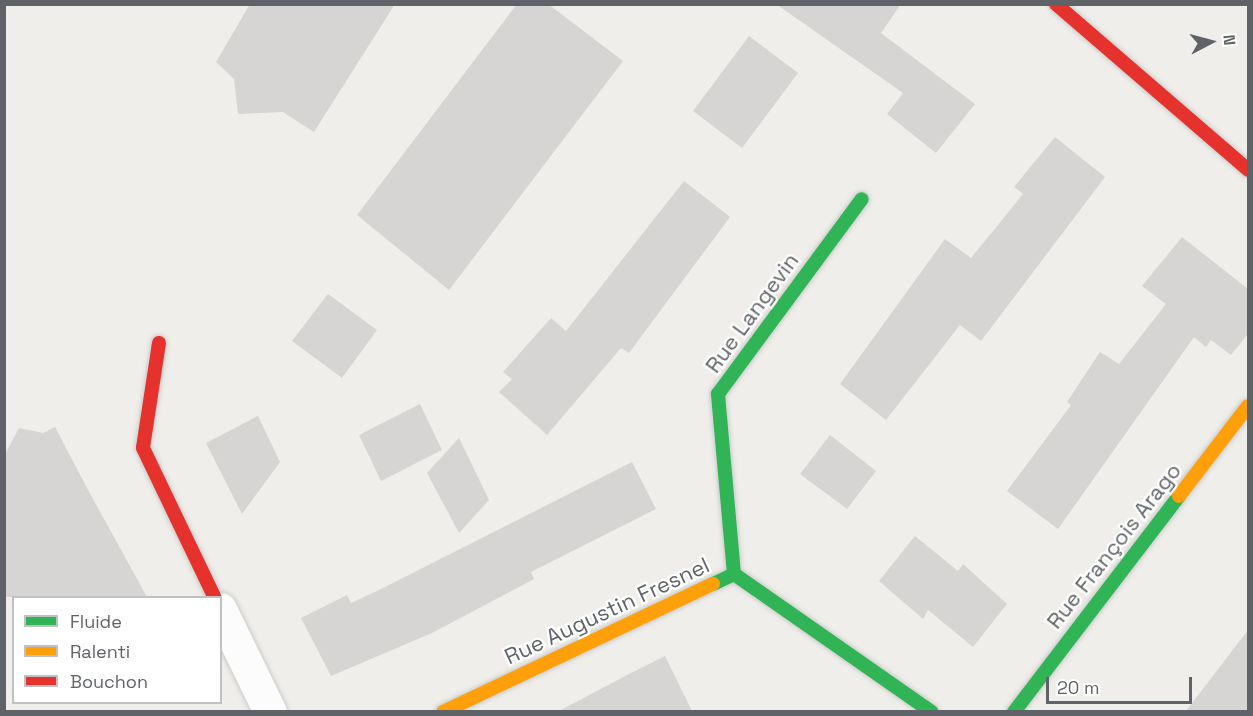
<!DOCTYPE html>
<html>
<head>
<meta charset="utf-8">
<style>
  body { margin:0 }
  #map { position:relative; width:1253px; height:716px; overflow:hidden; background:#efeeea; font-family:"Space Grotesk",sans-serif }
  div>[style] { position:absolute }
  .building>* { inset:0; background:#d6d5d3 }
  .roads { filter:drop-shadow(0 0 2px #cbcccc) drop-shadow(0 0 2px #cbcccc) }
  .street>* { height:33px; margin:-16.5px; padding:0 16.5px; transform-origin:16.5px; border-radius:16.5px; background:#fdfcfc }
  .fast>* { height:14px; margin:-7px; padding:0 7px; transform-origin:7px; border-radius:7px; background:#30b455 }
  .slow>* { height:14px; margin:-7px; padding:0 7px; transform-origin:7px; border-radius:7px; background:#ff9f0a }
  .jam>* { height:14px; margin:-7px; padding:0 7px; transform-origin:7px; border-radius:7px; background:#e5322d }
  span { translate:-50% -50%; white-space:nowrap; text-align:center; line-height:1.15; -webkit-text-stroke:4.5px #fff; paint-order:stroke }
  .street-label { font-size:22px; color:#5f6368 }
  .frame { position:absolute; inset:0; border:6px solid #5f6368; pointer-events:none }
  .legend { position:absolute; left:12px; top:596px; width:210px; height:108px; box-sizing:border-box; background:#fff; border:2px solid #bfc1c3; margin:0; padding:8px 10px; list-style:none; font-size:18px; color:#5f6368 }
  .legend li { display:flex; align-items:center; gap:12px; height:30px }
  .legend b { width:30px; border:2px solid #bfc1c3 }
  .north { position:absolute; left:1181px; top:12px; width:60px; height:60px; -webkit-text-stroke:4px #fff; paint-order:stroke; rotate:84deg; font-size:16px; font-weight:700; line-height:24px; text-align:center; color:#5f6368 }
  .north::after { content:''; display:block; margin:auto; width:21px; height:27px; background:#5f6368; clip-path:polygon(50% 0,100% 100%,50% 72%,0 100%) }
  .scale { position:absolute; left:1046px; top:677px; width:146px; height:27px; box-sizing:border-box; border:3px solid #5f6368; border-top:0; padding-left:8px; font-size:18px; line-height:21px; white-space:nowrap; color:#5f6368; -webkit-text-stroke:4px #fff; paint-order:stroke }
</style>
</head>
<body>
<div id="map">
  <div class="building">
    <i style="clip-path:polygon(250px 4px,395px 4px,314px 132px,283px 112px,238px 114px,234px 79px,216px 62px)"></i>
    <i style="clip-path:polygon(517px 4px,548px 4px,623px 61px,449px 290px,357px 215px)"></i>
    <i style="clip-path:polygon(776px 4px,901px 4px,881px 33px,975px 104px,936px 153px,887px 114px,903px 93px)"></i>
    <i style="clip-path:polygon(749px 36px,798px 73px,742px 148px,693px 111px)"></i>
    <i style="clip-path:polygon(1055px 137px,1105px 177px,981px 341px,960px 325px,886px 420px,840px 384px,945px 239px,971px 258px,1023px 194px,1014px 187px)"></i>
    <i style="clip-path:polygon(684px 181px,730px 217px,629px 353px,621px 348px,547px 435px,499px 392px,512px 379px,503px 372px,551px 318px,566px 331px)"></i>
    <i style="clip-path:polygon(1182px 237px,1248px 289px,1248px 334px,1231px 355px,1211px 340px,1206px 347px,1194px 337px,1058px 529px,1007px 491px,1071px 405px,1067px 402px,1100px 352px,1119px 364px,1166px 304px,1142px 286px)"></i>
    <i style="clip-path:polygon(328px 294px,377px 330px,342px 378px,292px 341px)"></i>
    <i style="clip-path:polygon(420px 404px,442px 450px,381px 481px,359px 435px)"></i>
    <i style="clip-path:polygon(258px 416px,280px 462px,242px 514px,206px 443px)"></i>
    <i style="clip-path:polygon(55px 427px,87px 488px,147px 597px,4px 597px,4px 456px,19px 428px,43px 433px)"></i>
    <i style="clip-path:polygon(830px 435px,876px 471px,847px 509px,800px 474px)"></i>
    <i style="clip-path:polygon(459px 438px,489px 500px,459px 533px,427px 473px)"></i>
    <i style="clip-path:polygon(632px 462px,656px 509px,531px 572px,534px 579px,432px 633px,331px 676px,301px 618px,347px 595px,351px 603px,379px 590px)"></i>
    <i style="clip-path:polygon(915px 536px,958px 571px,963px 564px,1007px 604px,973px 647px,928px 610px,923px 619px,879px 581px)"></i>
    <i style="clip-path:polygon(1248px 630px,1248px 711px,1186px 711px)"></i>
    <i style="clip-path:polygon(665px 656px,692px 711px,559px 711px,629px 674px)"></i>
  </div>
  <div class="roads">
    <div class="street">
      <i style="left:220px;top:609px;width:114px;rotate:64.1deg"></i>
    </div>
    <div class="fast">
      <i style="left:734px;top:574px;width:181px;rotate:-95.1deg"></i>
      <i style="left:718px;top:394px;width:242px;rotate:-53.6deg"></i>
      <i style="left:713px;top:584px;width:23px;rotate:-25deg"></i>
      <i style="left:734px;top:574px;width:241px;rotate:34.9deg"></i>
      <i style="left:1014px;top:712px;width:272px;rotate:-52.6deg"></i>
    </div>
    <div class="slow">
      <i style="left:1179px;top:496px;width:113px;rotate:-52.5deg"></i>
      <i style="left:443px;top:712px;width:299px;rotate:-25.4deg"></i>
    </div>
    <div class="jam">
      <i style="left:1056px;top:4px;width:254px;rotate:40.8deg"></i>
      <i style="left:159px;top:343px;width:106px;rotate:98.7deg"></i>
      <i style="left:143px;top:448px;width:166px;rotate:64.4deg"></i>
    </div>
  </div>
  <div class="street-label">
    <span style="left:752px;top:313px;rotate:-54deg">Rue Langevin</span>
    <span style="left:1114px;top:546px;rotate:-52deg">Rue François Arago</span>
    <span style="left:607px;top:611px;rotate:-25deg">Rue Augustin Fresnel</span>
  </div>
  <div class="frame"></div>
  <ul class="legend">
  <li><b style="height:8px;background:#30b455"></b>Fluide</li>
  <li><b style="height:8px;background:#ff9f0a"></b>Ralenti</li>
  <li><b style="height:8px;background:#e5322d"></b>Bouchon</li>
  </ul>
  <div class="north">N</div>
  <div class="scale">20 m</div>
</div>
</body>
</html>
